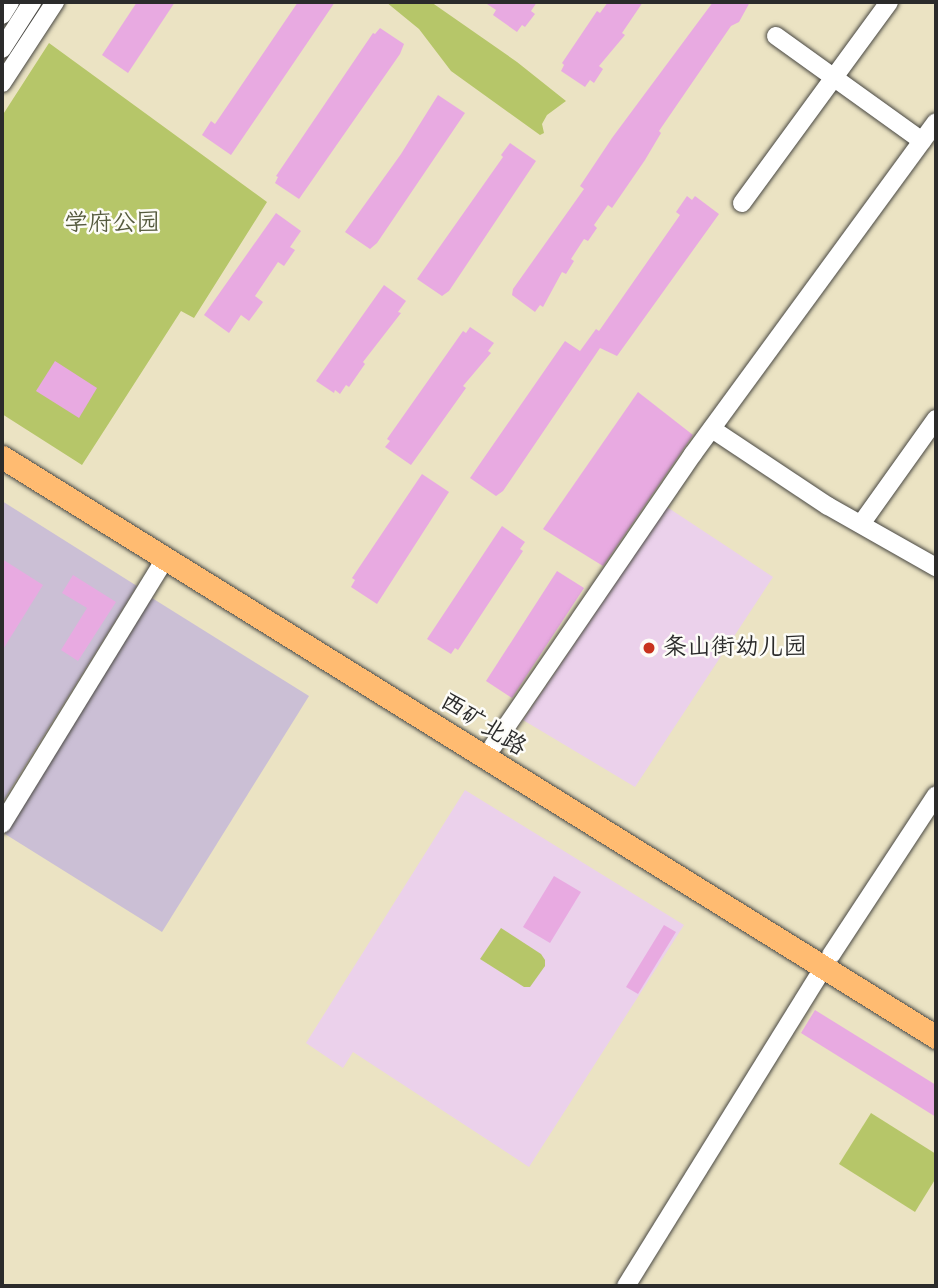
<!DOCTYPE html>
<html>
<head>
<meta charset="utf-8">
<style>
  body { margin:0 }
  #map { position:relative; width:938px; height:1288px; overflow:hidden; background:#ebe3c3; font-family:Kalam,"LXGW WenKai TC",sans-serif }
  div>[style] { position:absolute }
  .built>* { inset:0; background:#ebd1eb }
  .industrial>* { inset:0; background:#cbbfd5 }
  .green>* { inset:0; background:#b6c669 }
  .building>* { inset:0; background:#e8aae1 }
  .roads { filter:drop-shadow(0 0 2px #484742) drop-shadow(0 0 2px #484742) }
  .minor>* { height:18px; margin:-9px; padding:0 9px; transform-origin:9px; border-radius:9px; background:#fff }
  .major>* { height:23px; margin:-11.5px; padding:0 11.5px; transform-origin:11.5px; border-radius:11.5px; background:#ffbb71 }
  .dots>* { width:19px; height:19px; translate:-50% -50%; box-sizing:border-box; border:4px solid #fdfcf7; border-radius:50% }
  span { translate:-50% -50%; white-space:nowrap; text-align:center; line-height:1.15; -webkit-text-stroke:5px #fdfcf7; paint-order:stroke }
  .park-label { font-size:24px; color:#555a3e }
  .poi-label { font-size:24px; color:#2b2b2b }
  .left { translate:0 -50%; text-align:left }
  .street-label { font-size:24px; color:#2b2b2b }
  .frame { position:absolute; inset:0; border:4px solid #2b2b2b; pointer-events:none }
</style>
</head>
<body>
<div id="map">
  <div class="built">
    <i style="clip-path:polygon(667px 507px,773px 577px,635px 787px,523px 720px)"></i>
    <i style="clip-path:polygon(465px 790px,684px 925px,529px 1167px,353px 1052px,343px 1068px,306px 1043px)"></i>
  </div>
  <div class="industrial">
    <i style="clip-path:polygon(2px 501px,137px 586px,2px 803px)"></i>
    <i style="clip-path:polygon(152px 598px,309px 696px,162px 932px,5px 834px)"></i>
  </div>
  <div class="green">
    <i style="clip-path:polygon(386px 2px,431px 2px,517px 62px,566px 101px,547px 115px,542px 124px,544px 133px,540px 135px,451px 71px,419px 29px)"></i>
    <i style="clip-path:polygon(49px 43px,267px 202px,194px 318px,181px 311px,82px 465px,2px 414px,2px 116px)"></i>
    <i style="clip-path:polygon(501px 928px,541px 954px,545px 960px,545px 966px,530px 987px,524px 987px,480px 959px)"></i>
    <i style="clip-path:polygon(871px 1113px,936px 1154px,936px 1178px,915px 1212px,839px 1164px)"></i>
  </div>
  <div class="building">
    <i style="clip-path:polygon(137px 2px,175px 2px,128px 73px,102px 55px)"></i>
    <i style="clip-path:polygon(298px 2px,335px 2px,231px 155px,202px 135px,211px 121px,215px 124px)"></i>
    <i style="clip-path:polygon(484px 2px,537px 2px,531px 11px,535px 14px,525px 27px,522px 25px,517px 32px,493px 15px,496px 10px)"></i>
    <i style="clip-path:polygon(608px 2px,643px 2px,622px 33px,625px 35px,599px 66px,603px 69px,594px 83px,590px 80px,585px 87px,561px 71px,564px 65px,562px 63px,597px 11px,600px 13px)"></i>
    <i style="clip-path:polygon(713px 2px,750px 2px,739px 22px,731px 26px,659px 131px,661px 133px,645px 160px,612px 208px,608px 205px,594px 225px,597px 228px,588px 241px,584px 239px,571px 259px,574px 261px,566px 274px,562px 272px,543px 307px,540px 305px,535px 312px,512px 295px,513px 289px,584px 189px,580px 186px,612px 138px)"></i>
    <i style="clip-path:polygon(380px 28px,404px 44px,400px 54px,299px 199px,275px 183px,278px 177px,276px 176px,373px 33px,375px 34px)"></i>
    <i style="clip-path:polygon(438px 95px,465px 113px,377px 243px,370px 249px,345px 232px,401px 154px)"></i>
    <i style="clip-path:polygon(510px 143px,536px 161px,449px 291px,442px 296px,417px 279px,503px 157px,501px 155px)"></i>
    <i style="clip-path:polygon(687px 196px,692px 200px,695px 196px,719px 214px,617px 356px,600px 348px,503px 491px,496px 496px,470px 478px,565px 341px,580px 351px,596px 329px,599px 331px,680px 215px,676px 212px)"></i>
    <i style="clip-path:polygon(276px 213px,301px 231px,290px 247px,295px 250px,284px 266px,278px 262px,255px 296px,263px 302px,249px 321px,241px 315px,229px 333px,204px 315px)"></i>
    <i style="clip-path:polygon(384px 285px,406px 301px,398px 312px,401px 313px,363px 362px,365px 364px,349px 387px,346px 385px,340px 394px,335px 390px,334px 393px,316px 381px)"></i>
    <i style="clip-path:polygon(470px 327px,494px 343px,488px 351px,491px 353px,463px 386px,466px 388px,411px 465px,385px 447px,390px 441px,387px 439px,463px 331px,466px 333px)"></i>
    <i style="clip-path:polygon(55px 361px,97px 388px,79px 418px,36px 391px)"></i>
    <i style="clip-path:polygon(638px 392px,693px 435px,603px 566px,543px 529px)"></i>
    <i style="clip-path:polygon(422px 474px,449px 492px,377px 604px,351px 587px,355px 580px,352px 578px)"></i>
    <i style="clip-path:polygon(502px 526px,525px 542px,520px 549px,523px 551px,458px 650px,455px 648px,451px 654px,427px 639px)"></i>
    <i style="clip-path:polygon(2px 559px,43px 585px,2px 651px)"></i>
    <i style="clip-path:polygon(557px 571px,584px 588px,512px 698px,486px 681px)"></i>
    <i style="clip-path:polygon(73px 575px,116px 602px,78px 661px,61px 650px,87px 608px,62px 593px)"></i>
    <i style="clip-path:polygon(554px 876px,581px 892px,550px 943px,523px 927px)"></i>
    <i style="clip-path:polygon(664px 925px,676px 932px,638px 994px,626px 987px)"></i>
    <i style="clip-path:polygon(815px 1010px,936px 1085px,936px 1117px,801px 1033px)"></i>
  </div>
  <div class="roads">
    <div class="minor">
      <i style="left:2px;top:15px;width:15px;rotate:-58deg"></i>
      <i style="left:776px;top:36px;width:180px;rotate:35.7deg"></i>
      <i style="left:2px;top:49px;width:56px;rotate:-57.4deg"></i>
      <i style="left:2px;top:83px;width:97px;rotate:-56.8deg"></i>
      <i style="left:742px;top:203px;width:249px;rotate:-53.8deg"></i>
      <i style="left:712px;top:429px;width:139px;rotate:33.6deg"></i>
      <i style="left:828px;top:506px;width:124px;rotate:29.5deg"></i>
      <i style="left:861px;top:524px;width:129px;rotate:-54.5deg"></i>
      <i style="left:493px;top:746px;width:354px;rotate:-55.6deg"></i>
      <i style="left:693px;top:454px;width:411px;rotate:-53.8deg"></i>
      <i style="left:2px;top:824px;width:311px;rotate:-58.4deg"></i>
      <i style="left:831px;top:955px;width:191px;rotate:-56.7deg"></i>
      <i style="left:626px;top:1286px;width:375px;rotate:-58.2deg"></i>
    </div>
    <div class="major">
      <i style="left:2px;top:457px;width:1099px;rotate:31.84deg"></i>
    </div>
  </div>
  <div class="dots">
    <i style="left:649px;top:648px;background:#c8321e"></i>
  </div>
  <div class="park-label">
    <span style="left:112px;top:224px">学府公园</span>
  </div>
  <div class="poi-label">
    <span class="left" style="left:663px;top:648px">条山街幼儿园</span>
  </div>
  <div class="street-label">
    <span style="left:483px;top:725px;rotate:32deg">西矿北路</span>
  </div>
  <div class="frame"></div>
</div>
</body>
</html>
